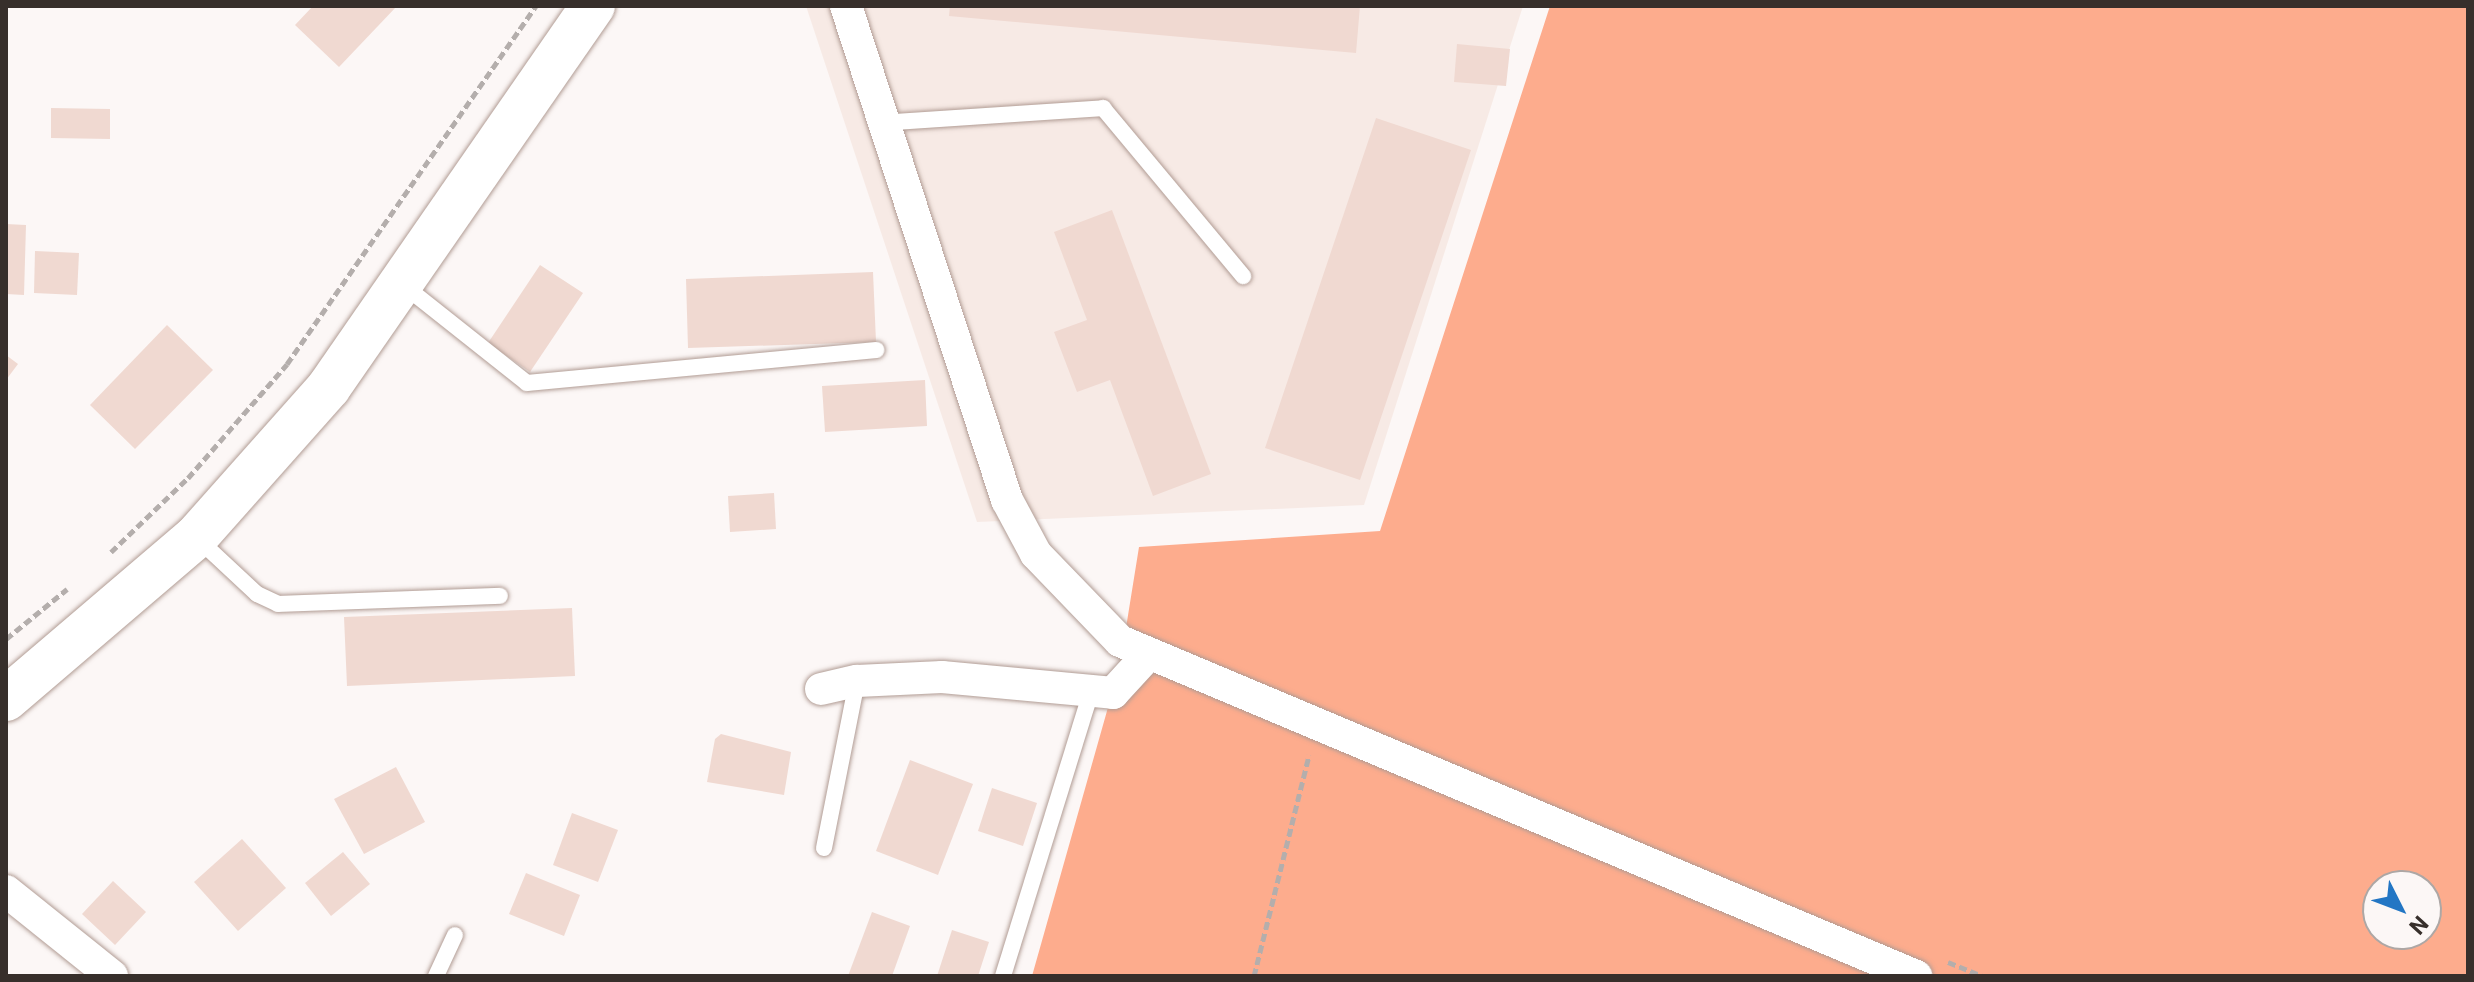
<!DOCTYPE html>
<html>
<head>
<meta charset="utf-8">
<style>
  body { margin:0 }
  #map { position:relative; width:2474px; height:982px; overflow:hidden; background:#fcf7f6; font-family:Roboto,sans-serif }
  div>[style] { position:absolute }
  .built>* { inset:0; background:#f7eae5 }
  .forest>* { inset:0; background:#fdac8d }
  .building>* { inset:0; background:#f0d9d1 }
  .path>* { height:5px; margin-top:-2.5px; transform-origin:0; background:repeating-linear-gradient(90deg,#b4aeac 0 8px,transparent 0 12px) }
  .roads { filter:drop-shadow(0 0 2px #b19c94) drop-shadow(0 0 2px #b19c94) }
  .lane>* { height:16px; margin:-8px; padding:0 8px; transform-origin:8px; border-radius:8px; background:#fff }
  .street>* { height:32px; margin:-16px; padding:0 16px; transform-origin:16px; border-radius:16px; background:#fff }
  .secondary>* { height:44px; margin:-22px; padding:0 22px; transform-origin:22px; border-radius:22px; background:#fff }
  span { translate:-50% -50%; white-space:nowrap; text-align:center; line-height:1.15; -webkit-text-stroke:6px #fcf7f6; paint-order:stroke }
  .frame { position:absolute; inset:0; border:8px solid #372f2b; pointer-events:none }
  .north { position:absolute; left:2362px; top:870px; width:80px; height:80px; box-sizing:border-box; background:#fcf7f6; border:2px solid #ada7a5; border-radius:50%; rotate:132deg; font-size:22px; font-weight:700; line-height:32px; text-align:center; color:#372f2b }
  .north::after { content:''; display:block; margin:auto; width:28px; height:36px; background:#2376c4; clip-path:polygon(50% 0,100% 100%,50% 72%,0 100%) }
</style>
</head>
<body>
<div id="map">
  <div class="built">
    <i style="clip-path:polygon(806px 6px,1523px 6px,1364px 505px,977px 522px)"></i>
  </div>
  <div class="forest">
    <i style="clip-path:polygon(evenodd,1550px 6px,2468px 6px,2468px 976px,1032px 976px,1120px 665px,1139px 547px,1380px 531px,1550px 6px,2378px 886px,2426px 886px,2426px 934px,2378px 934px,2378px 886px)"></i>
  </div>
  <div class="building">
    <i style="clip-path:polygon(313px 6px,397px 6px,339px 67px,295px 25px)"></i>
    <i style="clip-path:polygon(950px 6px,1360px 6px,1356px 53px,949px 16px)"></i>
    <i style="clip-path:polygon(1457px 44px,1510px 49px,1506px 86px,1454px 82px)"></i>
    <i style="clip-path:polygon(51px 108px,110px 109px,110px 139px,51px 138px)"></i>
    <i style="clip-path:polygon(1376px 118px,1471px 150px,1360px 480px,1265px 448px)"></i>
    <i style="clip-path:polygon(1112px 210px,1211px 474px,1153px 496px,1110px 380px,1077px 392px,1054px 332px,1087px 320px,1054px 232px)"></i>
    <i style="clip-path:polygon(6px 224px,26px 225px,24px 295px,6px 294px)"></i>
    <i style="clip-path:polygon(35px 251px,79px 253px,77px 295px,34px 293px)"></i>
    <i style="clip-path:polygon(540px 265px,583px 293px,530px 372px,488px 343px)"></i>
    <i style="clip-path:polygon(873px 272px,876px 342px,688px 348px,686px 279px)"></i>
    <i style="clip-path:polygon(167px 325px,213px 370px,135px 449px,90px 405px)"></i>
    <i style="clip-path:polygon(6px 355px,18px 364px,6px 380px)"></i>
    <i style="clip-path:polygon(925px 380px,927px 426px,825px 432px,822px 386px)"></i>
    <i style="clip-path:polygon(774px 493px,776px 529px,730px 532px,728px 496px)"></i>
    <i style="clip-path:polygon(572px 608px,575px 676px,347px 686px,344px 617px)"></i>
    <i style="clip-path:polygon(721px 734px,791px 752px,784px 795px,707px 782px,715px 739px)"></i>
    <i style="clip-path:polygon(910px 760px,973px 784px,938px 875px,876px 851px)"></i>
    <i style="clip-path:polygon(396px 767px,425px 822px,364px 854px,334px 799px)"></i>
    <i style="clip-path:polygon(992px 788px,1037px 803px,1023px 846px,978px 831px)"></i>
    <i style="clip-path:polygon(572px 813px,618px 830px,598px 882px,553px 865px)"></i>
    <i style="clip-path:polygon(242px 839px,286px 888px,238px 931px,194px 882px)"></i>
    <i style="clip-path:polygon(343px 852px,370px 884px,331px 916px,305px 883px)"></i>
    <i style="clip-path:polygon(526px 873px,580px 895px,564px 936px,509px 914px)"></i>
    <i style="clip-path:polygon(113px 881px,146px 912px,115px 945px,82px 914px)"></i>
    <i style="clip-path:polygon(872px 912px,910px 926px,892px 976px,848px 976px)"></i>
    <i style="clip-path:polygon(952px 930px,989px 942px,978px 976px,937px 976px)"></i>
  </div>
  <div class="path">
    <i style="left:111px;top:552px;width:107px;rotate:-43.9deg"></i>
    <i style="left:188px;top:478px;width:151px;rotate:-49deg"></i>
    <i style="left:287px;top:364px;width:436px;rotate:-55.2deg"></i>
    <i style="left:6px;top:639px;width:79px;rotate:-39.3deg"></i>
    <i style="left:1948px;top:962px;width:38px;rotate:22deg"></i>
    <i style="left:1254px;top:976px;width:228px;rotate:-76deg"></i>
  </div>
  <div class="roads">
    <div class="lane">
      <i style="left:880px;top:123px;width:224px;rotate:-3.8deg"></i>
      <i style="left:1103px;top:108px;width:219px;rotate:50.2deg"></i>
      <i style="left:402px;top:284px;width:159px;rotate:38.4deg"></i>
      <i style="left:527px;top:383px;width:351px;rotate:-5.4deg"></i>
      <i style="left:198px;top:539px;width:81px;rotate:43deg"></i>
      <i style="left:257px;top:594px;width:23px;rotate:25deg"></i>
      <i style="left:278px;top:604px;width:222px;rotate:-2.1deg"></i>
      <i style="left:824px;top:848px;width:170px;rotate:-78.8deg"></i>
      <i style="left:436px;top:976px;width:45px;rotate:-65.1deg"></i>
      <i style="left:1003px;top:976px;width:300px;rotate:-72.8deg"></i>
    </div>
    <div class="street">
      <i style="left:846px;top:6px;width:520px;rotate:71.95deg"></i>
      <i style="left:1007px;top:500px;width:61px;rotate:61.8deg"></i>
      <i style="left:1036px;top:554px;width:121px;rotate:46deg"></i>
      <i style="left:1120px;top:641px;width:864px;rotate:22.82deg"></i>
      <i style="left:821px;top:689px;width:37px;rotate:-13deg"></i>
      <i style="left:857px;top:681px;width:85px;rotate:-2.7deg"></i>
      <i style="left:942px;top:677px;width:172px;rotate:5.3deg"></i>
      <i style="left:1113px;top:693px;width:49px;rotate:-47.5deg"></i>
      <i style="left:6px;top:891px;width:136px;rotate:38.7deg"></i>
    </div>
    <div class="secondary">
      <i style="left:6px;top:699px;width:250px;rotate:-40.5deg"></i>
      <i style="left:196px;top:537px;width:200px;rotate:-48.4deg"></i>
      <i style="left:329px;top:387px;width:464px;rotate:-55.3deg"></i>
    </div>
  </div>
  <div class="frame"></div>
  <div class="north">N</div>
</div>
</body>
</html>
